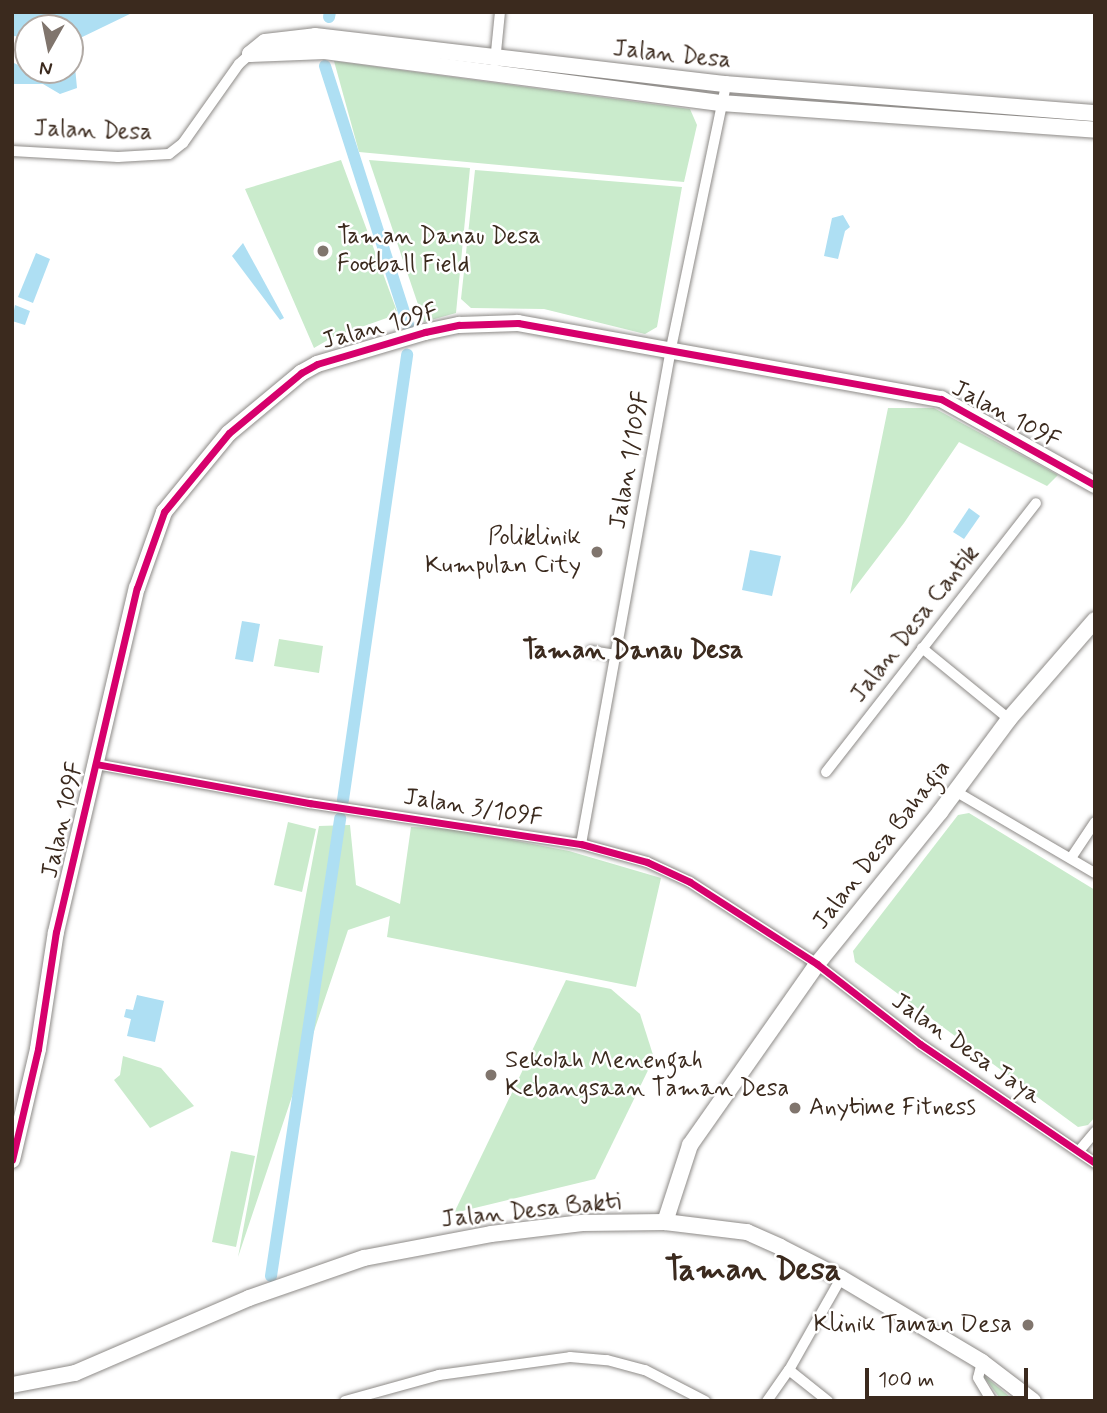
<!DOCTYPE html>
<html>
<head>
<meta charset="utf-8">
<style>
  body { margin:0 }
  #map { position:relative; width:1107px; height:1413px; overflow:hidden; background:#fff; font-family:Mynerve,sans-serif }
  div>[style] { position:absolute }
  .green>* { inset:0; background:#caebcc }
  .water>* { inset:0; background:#aedff3 }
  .canal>* { height:12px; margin:-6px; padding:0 6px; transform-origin:6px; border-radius:6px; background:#aedff3 }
  .roads { filter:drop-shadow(0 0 2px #8e8b88) drop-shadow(0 0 2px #8e8b88) }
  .street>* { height:10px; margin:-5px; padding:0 5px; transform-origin:5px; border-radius:5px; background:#fff }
  .secondary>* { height:16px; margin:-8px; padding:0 8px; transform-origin:8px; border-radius:8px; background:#fff }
  .cycleway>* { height:7px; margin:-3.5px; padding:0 3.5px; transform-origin:3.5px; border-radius:3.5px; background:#d6006c }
  .dots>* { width:19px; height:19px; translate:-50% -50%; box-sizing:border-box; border:4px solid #fff; border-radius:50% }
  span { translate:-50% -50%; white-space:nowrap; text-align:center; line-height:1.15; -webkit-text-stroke:5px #fff; paint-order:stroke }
  .street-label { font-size:24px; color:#3b2a1e }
  .poi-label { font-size:24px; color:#3b2a1e }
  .left { translate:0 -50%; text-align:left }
  .right { translate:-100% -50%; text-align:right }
  .neighbourhood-label { font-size:26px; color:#3b2a1e; font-weight:700 }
  .district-label { font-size:32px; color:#3b2a1e; font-weight:700 }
  .frame { position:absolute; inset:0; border:14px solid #3b2a1e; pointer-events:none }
  .north { position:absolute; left:14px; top:14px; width:70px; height:70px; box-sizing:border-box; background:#fff; border:2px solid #b1aaa5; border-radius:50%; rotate:189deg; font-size:19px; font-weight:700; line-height:28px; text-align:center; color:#3b2a1e }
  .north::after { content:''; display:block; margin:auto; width:24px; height:32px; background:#80756d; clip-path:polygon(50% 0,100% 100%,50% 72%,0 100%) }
  .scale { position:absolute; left:865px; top:1368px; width:163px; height:32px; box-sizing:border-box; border:4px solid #3b2a1e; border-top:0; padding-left:9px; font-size:21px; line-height:24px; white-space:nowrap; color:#3b2a1e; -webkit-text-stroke:5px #fff; paint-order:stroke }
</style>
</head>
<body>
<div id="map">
  <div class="green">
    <i style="clip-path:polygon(334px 61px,690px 109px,697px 125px,684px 182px,359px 152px)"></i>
    <i style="clip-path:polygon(341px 160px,398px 314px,333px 337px,314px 348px,245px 189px)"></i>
    <i style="clip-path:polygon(369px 160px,470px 168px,456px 313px,424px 322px)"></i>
    <i style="clip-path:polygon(475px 170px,682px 187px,657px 327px,645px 334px,544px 309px,471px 308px,461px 299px)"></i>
    <i style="clip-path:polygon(888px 408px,934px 408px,1058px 475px,1047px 486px,959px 442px,904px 523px,850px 594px)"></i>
    <i style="clip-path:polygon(279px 639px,323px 646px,319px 673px,274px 666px)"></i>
    <i style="clip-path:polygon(969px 813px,1095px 890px,1095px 1117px,1088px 1125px,1078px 1127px,855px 962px,853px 951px,958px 815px)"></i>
    <i style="clip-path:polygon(288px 822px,316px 829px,302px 892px,274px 885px)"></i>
    <i style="clip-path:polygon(350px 825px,356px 885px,400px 904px,411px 827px,455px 829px,569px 851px,661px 878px,636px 987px,387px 937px,390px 916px,348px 930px,238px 1257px,319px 826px)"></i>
    <i style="clip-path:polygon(566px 980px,611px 989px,640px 1014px,654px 1058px,595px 1179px,454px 1213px)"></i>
    <i style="clip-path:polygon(123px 1056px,161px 1068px,194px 1106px,150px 1128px,114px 1080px,120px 1075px)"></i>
    <i style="clip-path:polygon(231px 1151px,255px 1156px,236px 1247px,212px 1242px)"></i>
    <i style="clip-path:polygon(981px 1373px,1015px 1401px,1002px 1401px)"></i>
  </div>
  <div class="water">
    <i style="clip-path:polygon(12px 12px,134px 12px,74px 41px,70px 41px,70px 28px,28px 28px,28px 37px,12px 36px)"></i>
    <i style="clip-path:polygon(12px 62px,28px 70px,70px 70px,70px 66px,75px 67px,77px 88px,60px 94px,43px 84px,12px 84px)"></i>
    <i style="clip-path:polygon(843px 215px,850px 227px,845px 231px,838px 259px,824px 256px,832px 218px)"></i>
    <i style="clip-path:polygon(243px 243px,284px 318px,280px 320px,232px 256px)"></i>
    <i style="clip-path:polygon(36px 253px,50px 259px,33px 303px,18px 297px)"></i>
    <i style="clip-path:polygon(15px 305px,30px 311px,25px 325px,12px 321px)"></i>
    <i style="clip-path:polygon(969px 508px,980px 516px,964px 539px,953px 532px)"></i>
    <i style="clip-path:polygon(750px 550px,781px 556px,772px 596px,742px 590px)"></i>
    <i style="clip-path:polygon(242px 621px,260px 624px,253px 662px,235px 659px)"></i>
    <i style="clip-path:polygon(137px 995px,164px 1001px,155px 1042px,127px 1036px,131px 1019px,124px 1017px,126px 1009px,133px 1010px)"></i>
  </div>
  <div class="canal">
    <i style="left:329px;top:17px;width:5px;rotate:-79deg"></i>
    <i style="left:325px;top:66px;width:272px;rotate:72.2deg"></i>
    <i style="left:343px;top:800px;width:450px;rotate:-81.8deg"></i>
    <i style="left:271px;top:1276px;width:463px;rotate:-81.4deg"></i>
  </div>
  <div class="roads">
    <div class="street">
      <i style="left:495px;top:62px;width:50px;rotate:-84.3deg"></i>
      <i style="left:12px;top:151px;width:106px;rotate:3.2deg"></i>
      <i style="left:118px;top:157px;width:51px;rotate:-3.4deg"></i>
      <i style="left:169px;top:154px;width:18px;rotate:-38deg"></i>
      <i style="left:183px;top:143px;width:97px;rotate:-54.7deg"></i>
      <i style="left:239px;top:64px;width:15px;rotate:-42deg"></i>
      <i style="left:922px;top:648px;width:112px;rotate:39.2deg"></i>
      <i style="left:591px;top:651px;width:25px;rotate:9deg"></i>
      <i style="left:96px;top:764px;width:217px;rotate:10.4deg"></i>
      <i style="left:309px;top:803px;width:275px;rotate:8.6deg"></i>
      <i style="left:581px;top:844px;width:68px;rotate:15.3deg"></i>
      <i style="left:647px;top:862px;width:47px;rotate:24.9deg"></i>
      <i style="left:690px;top:882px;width:151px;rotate:32.8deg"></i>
      <i style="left:817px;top:964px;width:130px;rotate:37.8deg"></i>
      <i style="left:920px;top:1044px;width:212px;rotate:34.2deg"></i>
      <i style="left:826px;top:772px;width:341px;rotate:-52deg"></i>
      <i style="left:955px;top:791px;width:162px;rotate:30.4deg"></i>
      <i style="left:581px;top:844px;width:499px;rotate:-79.7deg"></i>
      <i style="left:670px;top:353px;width:275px;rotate:-78.2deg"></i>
      <i style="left:1071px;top:858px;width:43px;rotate:-56.3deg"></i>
      <i style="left:1079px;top:1151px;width:25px;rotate:-50deg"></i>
      <i style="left:982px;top:1362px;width:16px;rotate:104deg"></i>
      <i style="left:978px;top:1378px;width:27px;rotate:59deg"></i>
      <i style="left:789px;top:1370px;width:50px;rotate:38.5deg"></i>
      <i style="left:345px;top:1401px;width:98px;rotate:-15.5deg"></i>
      <i style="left:439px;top:1375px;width:132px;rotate:-7.8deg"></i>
      <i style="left:570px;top:1357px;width:37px;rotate:5deg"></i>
      <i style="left:607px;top:1360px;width:39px;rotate:15deg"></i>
      <i style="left:645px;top:1370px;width:68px;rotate:27.3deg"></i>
      <i style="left:767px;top:1401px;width:38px;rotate:-55deg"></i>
      <i style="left:789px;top:1370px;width:106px;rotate:-60.5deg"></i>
    </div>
    <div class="secondary">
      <i style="left:250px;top:54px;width:19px;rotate:-39deg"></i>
      <i style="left:265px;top:42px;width:50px;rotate:-6.8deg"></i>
      <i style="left:315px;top:36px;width:414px;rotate:6.7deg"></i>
      <i style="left:726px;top:84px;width:370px;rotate:4.5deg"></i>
      <i style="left:250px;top:54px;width:75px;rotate:-2.3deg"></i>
      <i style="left:325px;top:51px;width:400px;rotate:7.5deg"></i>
      <i style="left:722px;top:103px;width:374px;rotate:4.1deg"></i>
      <i style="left:12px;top:1160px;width:114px;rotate:-76.8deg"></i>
      <i style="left:38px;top:1049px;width:118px;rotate:-81.3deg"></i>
      <i style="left:56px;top:932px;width:353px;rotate:-76.8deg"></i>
      <i style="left:137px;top:588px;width:81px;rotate:-70.4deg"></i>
      <i style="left:164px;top:512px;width:102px;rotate:-50.6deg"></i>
      <i style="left:229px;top:433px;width:94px;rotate:-39.8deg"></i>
      <i style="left:301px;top:373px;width:18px;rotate:-29deg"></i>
      <i style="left:317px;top:364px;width:113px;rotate:-16.5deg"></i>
      <i style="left:425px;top:332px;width:35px;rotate:-12deg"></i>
      <i style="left:459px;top:325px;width:59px;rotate:-1.9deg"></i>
      <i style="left:518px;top:323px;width:430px;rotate:10.2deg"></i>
      <i style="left:941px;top:399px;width:176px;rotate:29.2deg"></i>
      <i style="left:665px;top:1222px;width:81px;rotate:-72deg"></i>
      <i style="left:690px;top:1145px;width:221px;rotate:-54.9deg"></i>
      <i style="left:817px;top:964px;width:196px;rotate:-51deg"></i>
      <i style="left:940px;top:812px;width:116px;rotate:-53.4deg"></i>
      <i style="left:1009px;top:719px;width:131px;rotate:-49deg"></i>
      <i style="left:12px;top:1385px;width:64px;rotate:-10.8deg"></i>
      <i style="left:75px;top:1373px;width:189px;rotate:-23.3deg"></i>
      <i style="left:249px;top:1298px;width:122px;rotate:-19.2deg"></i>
      <i style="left:364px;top:1258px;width:129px;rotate:-10.7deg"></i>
      <i style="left:491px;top:1234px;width:92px;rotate:-6.9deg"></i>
      <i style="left:582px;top:1223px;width:83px;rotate:-0.7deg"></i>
      <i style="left:665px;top:1222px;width:83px;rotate:7deg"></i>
      <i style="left:747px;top:1232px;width:36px;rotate:24deg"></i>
      <i style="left:780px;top:1247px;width:68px;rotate:26.9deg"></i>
      <i style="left:841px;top:1278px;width:164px;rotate:30.8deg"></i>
      <i style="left:982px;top:1362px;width:64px;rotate:37.4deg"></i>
    </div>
  </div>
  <div class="cycleway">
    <i style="left:96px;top:764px;width:217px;rotate:10.4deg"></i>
    <i style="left:309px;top:803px;width:275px;rotate:8.6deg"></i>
    <i style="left:581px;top:844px;width:68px;rotate:15.3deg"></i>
    <i style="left:647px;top:862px;width:47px;rotate:24.9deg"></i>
    <i style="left:690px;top:882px;width:151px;rotate:32.8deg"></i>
    <i style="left:817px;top:964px;width:130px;rotate:37.8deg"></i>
    <i style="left:920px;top:1044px;width:212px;rotate:34.2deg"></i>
    <i style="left:12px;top:1160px;width:114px;rotate:-76.8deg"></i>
    <i style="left:38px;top:1049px;width:118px;rotate:-81.3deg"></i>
    <i style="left:56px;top:932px;width:353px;rotate:-76.8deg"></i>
    <i style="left:137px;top:588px;width:81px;rotate:-70.4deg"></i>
    <i style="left:164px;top:512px;width:102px;rotate:-50.6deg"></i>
    <i style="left:229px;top:433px;width:94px;rotate:-39.8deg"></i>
    <i style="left:301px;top:373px;width:18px;rotate:-29deg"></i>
    <i style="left:317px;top:364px;width:113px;rotate:-16.5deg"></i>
    <i style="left:425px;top:332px;width:35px;rotate:-12deg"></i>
    <i style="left:459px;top:325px;width:59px;rotate:-1.9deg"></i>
    <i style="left:518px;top:323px;width:430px;rotate:10.2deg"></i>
    <i style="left:941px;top:399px;width:176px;rotate:29.2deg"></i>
  </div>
  <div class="dots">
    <i style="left:323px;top:251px;background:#80756d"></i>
    <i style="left:597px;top:552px;background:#80756d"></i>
    <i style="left:491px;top:1075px;background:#80756d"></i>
    <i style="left:795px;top:1108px;background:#80756d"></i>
    <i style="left:1028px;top:1325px;background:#80756d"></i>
  </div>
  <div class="street-label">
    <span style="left:672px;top:55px;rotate:6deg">Jalan Desa</span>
    <span style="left:93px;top:131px;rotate:2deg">Jalan Desa</span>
    <span style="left:380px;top:327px;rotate:-15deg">Jalan 109F</span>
    <span style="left:1006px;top:415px;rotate:28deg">Jalan 109F</span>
    <span style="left:630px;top:460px;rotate:-80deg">Jalan 1/109F</span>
    <span style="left:915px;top:624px;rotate:-52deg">Jalan Desa Cantik</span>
    <span style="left:473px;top:808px;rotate:9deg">Jalan 3/109F</span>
    <span style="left:63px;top:820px;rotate:-77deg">Jalan 109F</span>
    <span style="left:882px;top:845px;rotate:-52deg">Jalan Desa Bahagia</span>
    <span style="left:966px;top:1049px;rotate:35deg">Jalan Desa Jaya</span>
    <span style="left:531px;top:1211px;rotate:-6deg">Jalan Desa Bakti</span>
  </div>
  <div class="poi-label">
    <span class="left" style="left:337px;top:251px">Taman Danau Desa<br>Football Field</span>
    <span class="right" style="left:581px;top:552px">Poliklinik<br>Kumpulan City</span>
    <span class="left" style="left:505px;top:1075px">Sekolah Menengah<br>Kebangsaan Taman Desa</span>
    <span class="left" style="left:809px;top:1108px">Anytime Fitness</span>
    <span class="right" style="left:1012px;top:1325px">Klinik Taman Desa</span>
  </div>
  <div class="neighbourhood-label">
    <span style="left:633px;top:652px">Taman Danau Desa</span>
  </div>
  <div class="district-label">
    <span style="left:753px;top:1270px">Taman Desa</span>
  </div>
  <div class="frame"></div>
  <div class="north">N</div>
  <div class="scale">100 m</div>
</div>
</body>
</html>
